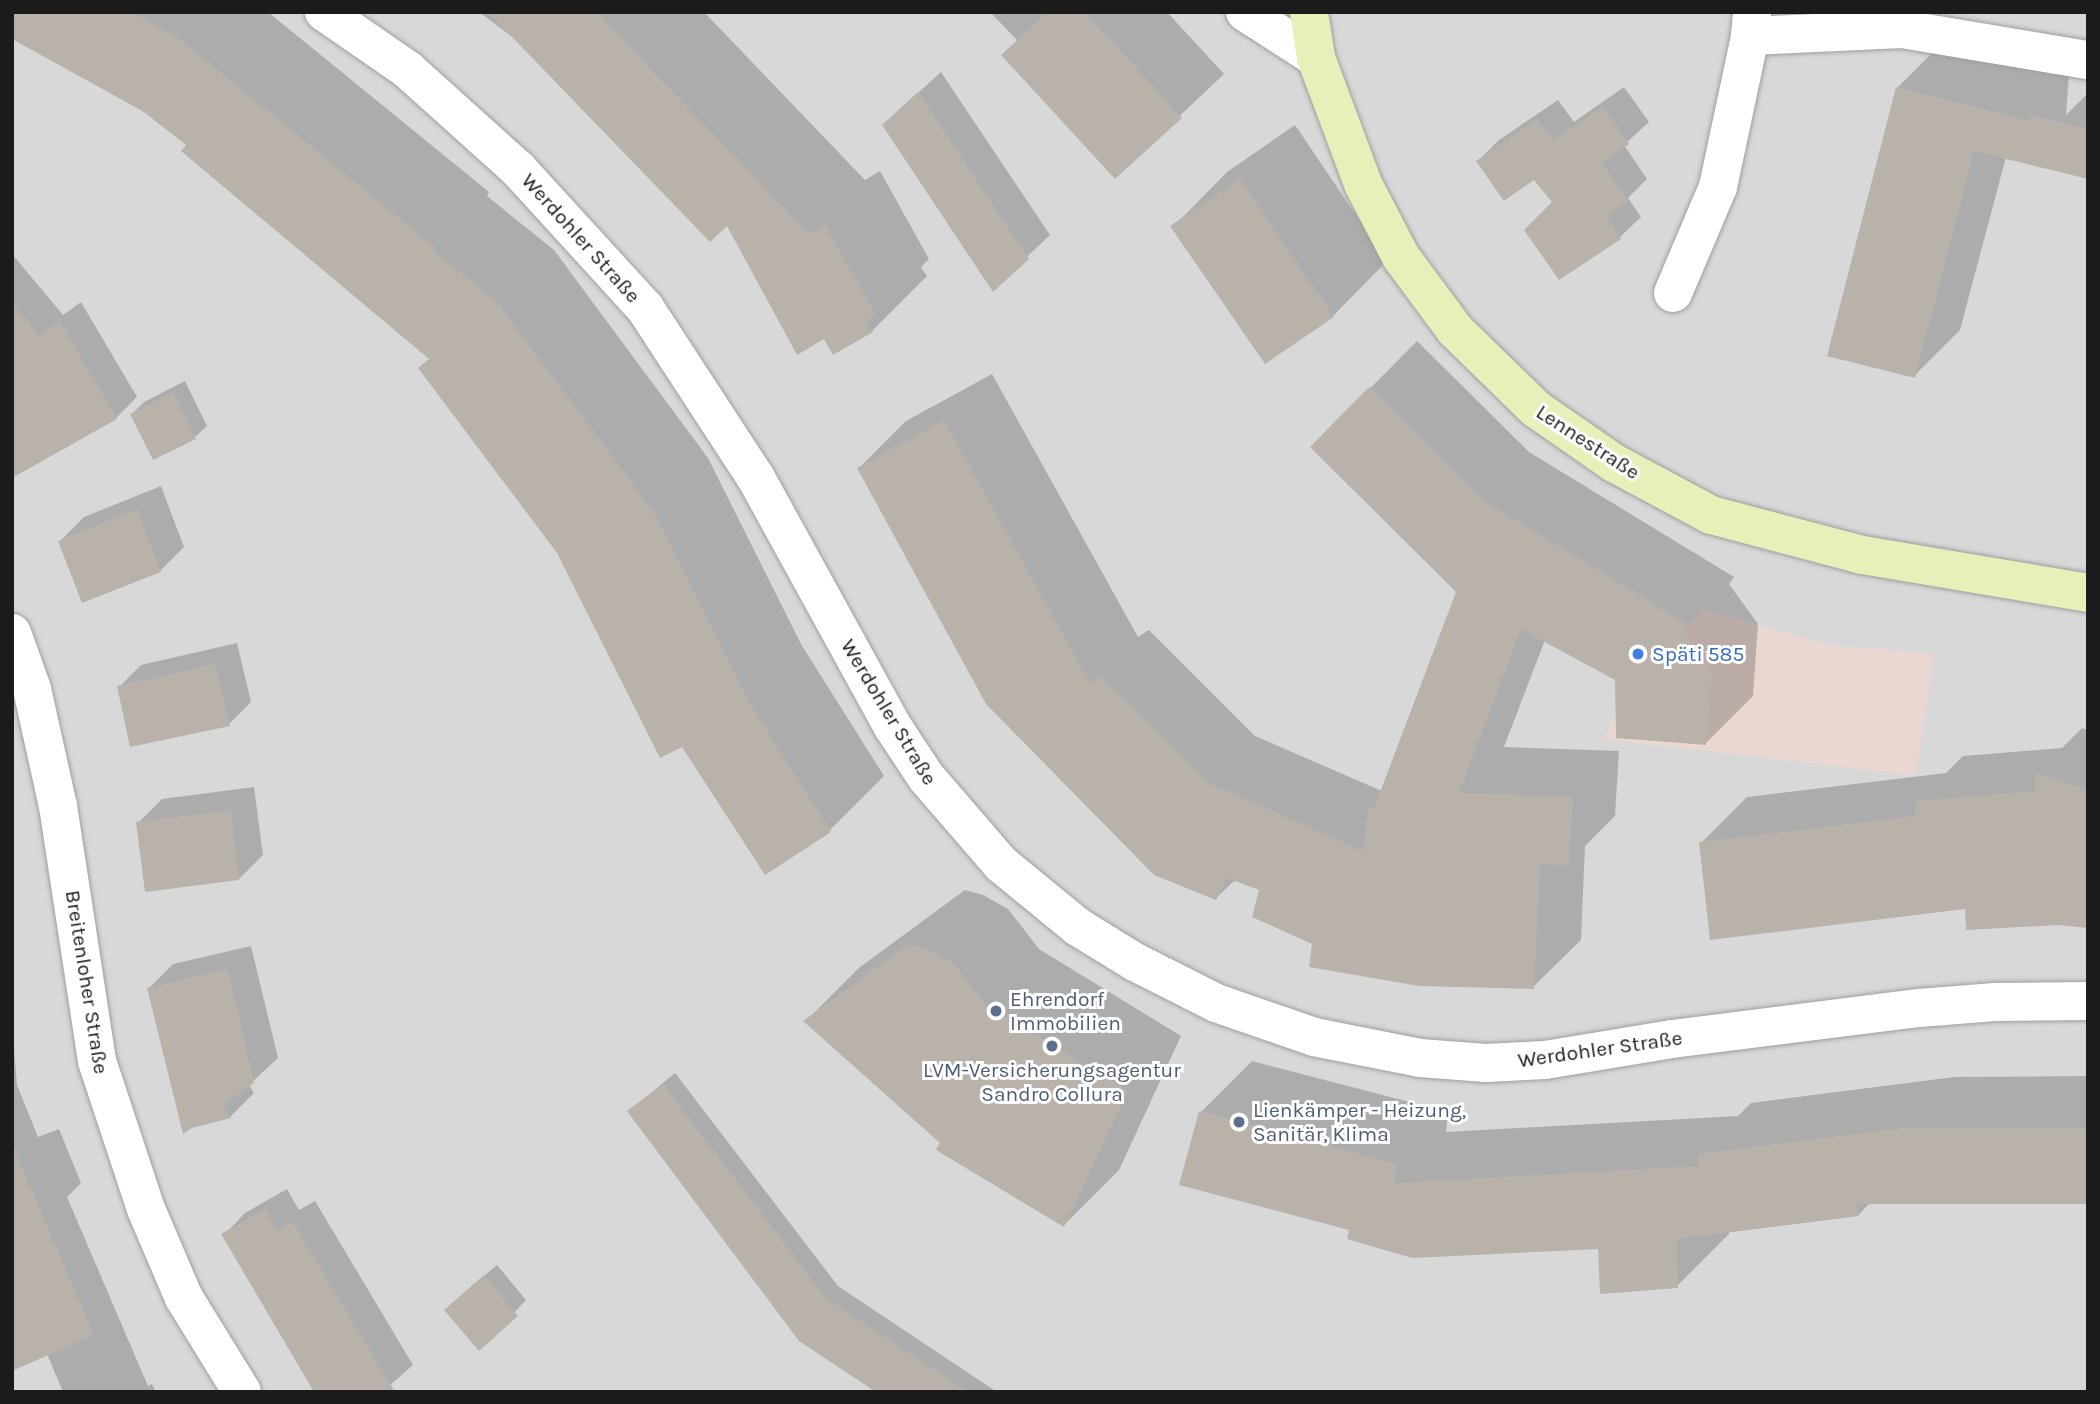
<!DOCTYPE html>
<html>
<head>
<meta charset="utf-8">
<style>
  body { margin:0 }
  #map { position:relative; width:2100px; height:1404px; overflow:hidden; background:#ebeae1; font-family:Karla,sans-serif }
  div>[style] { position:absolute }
  .residential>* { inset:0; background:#d9d8d8 }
  .commercial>* { inset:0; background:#ebd7d2 }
  .shadow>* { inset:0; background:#0003 }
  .building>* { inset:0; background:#b8b2ab }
  .roads { filter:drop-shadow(0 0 2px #9f9f9f) drop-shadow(0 0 2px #9f9f9f) }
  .minor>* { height:38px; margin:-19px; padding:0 19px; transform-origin:19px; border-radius:19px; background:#fff }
  .tertiary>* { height:38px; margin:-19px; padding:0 19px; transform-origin:19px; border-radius:19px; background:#fff }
  .secondary>* { height:38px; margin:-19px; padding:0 19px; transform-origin:19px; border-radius:19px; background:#e5f1b9 }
  .dots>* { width:19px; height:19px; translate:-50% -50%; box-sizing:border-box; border:4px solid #fff; border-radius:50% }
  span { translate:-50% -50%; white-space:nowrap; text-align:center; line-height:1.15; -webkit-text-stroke:6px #fff; paint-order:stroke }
  .street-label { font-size:21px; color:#1b1b1b }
  .shop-label { font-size:21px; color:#366cbe }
  .left { translate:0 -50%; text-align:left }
  .service-label { font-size:21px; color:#4e5e75 }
  .frame { position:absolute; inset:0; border:14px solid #1b1b1b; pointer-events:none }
</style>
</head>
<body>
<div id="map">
  <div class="residential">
    <i style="clip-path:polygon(12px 12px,2088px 12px,2088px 1392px,12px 1392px)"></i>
  </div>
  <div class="commercial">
    <i style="clip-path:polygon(1703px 609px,1828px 645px,1934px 654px,1916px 775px,1603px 739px,1615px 716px)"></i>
  </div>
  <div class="shadow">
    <i style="clip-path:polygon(12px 12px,268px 12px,489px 192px,487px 196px,554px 250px,708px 458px,801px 644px,884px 776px,830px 830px,559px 552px,430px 358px,188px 145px)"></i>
    <i style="clip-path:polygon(479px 12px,704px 12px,865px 180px,880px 171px,929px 259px,921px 267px,927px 276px,872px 331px,825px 337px,727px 223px,518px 41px)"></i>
    <i style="clip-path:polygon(990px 12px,1167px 12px,1224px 74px,1115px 177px,1018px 41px)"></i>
    <i style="clip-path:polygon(1943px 42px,2069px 74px,2066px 115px,2088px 93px,2088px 177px,2006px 157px,1960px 330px,1914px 376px,1898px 87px)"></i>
    <i style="clip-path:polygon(941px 72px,1050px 235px,993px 289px,906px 104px)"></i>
    <i style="clip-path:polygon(1624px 87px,1649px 122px,1624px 145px,1647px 179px,1628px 198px,1641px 217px,1620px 237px,1560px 278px,1555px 202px,1535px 178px,1478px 161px,1499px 140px,1558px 100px,1574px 122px)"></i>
    <i style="clip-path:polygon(1295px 125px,1387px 261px,1333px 316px,1173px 227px,1227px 172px)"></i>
    <i style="clip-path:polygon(12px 254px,63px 315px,81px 302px,137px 397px,116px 418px,12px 446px)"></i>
    <i style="clip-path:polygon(1417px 341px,1529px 452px,1734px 577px,1729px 584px,1758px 624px,1753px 696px,1706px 743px,1617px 679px,1545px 640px,1504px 747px,1619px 751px,1615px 816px,1585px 846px,1581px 940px,1533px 987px,1314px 943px,1261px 889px,1235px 880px,1216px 898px,859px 468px,906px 421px,992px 374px,1138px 637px,1149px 630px,1255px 736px,1382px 791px,1458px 592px,1312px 447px)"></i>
    <i style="clip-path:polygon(185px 381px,207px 426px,195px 437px,132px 414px,144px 402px)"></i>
    <i style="clip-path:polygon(161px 486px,184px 547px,160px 571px,60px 541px,84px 517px)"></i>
    <i style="clip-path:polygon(237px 643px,251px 702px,229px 724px,119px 687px,141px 665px)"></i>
    <i style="clip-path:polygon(2082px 728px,2088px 730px,2088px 927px,1966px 907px,1701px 843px,1747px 797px,1946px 773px,1963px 756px,2062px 748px)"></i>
    <i style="clip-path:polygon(254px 787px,263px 855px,239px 879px,138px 823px,162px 799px)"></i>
    <i style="clip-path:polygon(965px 890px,983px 895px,1008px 909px,1039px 949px,1181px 1036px,1119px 1170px,1064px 1225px,943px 1142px,806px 1021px,860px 967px)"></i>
    <i style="clip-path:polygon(251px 946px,278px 1058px,249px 1085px,254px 1093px,230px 1117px,191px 1126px,149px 988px,173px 964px)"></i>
    <i style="clip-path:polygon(12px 1022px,17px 1085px,38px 1137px,59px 1129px,81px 1183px,67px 1197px,148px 1386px,152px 1384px,156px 1392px,63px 1392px,47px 1354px,12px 1369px)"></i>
    <i style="clip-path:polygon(1252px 1061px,1448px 1112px,1446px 1132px,1738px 1116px,1751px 1103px,1954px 1077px,2088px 1076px,2088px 1202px,1870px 1203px,1858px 1215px,1729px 1231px,1729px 1234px,1677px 1286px,1599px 1247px,1351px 1229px,1201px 1112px)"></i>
    <i style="clip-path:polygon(675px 1073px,838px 1286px,997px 1392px,879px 1392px,629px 1111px)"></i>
    <i style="clip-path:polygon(287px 1189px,299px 1210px,315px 1201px,413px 1365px,382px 1392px,224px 1235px,245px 1213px)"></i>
    <i style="clip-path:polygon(497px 1265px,526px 1300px,515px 1312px,458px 1298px)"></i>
  </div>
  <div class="building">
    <i style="clip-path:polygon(12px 12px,131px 12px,177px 37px,436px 248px,434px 251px,499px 304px,654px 513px,747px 699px,831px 832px,765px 875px,682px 747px,660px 758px,557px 553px,418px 368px,429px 359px,181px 151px,186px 145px,144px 112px,12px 39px)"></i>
    <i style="clip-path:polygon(488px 12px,596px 12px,809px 234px,825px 225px,876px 315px,866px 320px,873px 332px,833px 355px,824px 339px,797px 355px,727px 226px,710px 242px)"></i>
    <i style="clip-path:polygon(1048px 12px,1085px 12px,1182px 118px,1115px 179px,1001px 55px)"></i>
    <i style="clip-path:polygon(1896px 87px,2029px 121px,2031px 115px,2088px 129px,2088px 179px,1974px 151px,1915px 378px,1827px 356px)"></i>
    <i style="clip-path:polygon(918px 92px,1029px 259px,993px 292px,882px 125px)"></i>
    <i style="clip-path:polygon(1603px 106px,1629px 144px,1602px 163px,1628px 201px,1606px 216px,1621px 239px,1559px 280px,1524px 230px,1552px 202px,1534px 180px,1504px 201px,1476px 161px,1537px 119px,1553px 141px)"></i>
    <i style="clip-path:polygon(1240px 179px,1334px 317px,1265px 364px,1170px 226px)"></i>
    <i style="clip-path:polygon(12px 302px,40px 336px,60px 321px,117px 419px,12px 478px)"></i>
    <i style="clip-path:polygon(1369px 387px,1481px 499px,1689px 625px,1683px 632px,1711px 672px,1706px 745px,1616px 738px,1615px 680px,1521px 629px,1459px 793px,1573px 797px,1569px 865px,1540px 864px,1534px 989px,1419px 986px,1309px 967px,1312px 944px,1252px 917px,1259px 890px,1227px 878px,1216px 900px,1154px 875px,986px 704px,857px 468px,944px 420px,1090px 683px,1101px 676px,1208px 782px,1363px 851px,1368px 810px,1374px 808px,1456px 592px,1310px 447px)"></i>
    <i style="clip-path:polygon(173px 392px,196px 439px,153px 460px,130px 414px)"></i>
    <i style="clip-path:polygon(137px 509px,161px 572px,82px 603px,58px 541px)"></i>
    <i style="clip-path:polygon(215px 664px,230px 726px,130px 747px,117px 686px)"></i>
    <i style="clip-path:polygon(2035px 773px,2088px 790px,2088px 928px,2058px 925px,1966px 930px,1965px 909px,1710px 940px,1699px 842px,1915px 816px,1916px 801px,2036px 791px)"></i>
    <i style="clip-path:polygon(231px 810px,239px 880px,145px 892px,136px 822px)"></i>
    <i style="clip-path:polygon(909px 944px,928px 949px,953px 963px,985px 1004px,1128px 1091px,1064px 1227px,936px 1150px,940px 1143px,803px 1021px)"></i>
    <i style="clip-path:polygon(228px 969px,254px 1083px,223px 1105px,231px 1118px,192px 1128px,183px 1134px,147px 988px)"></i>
    <i style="clip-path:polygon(663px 1084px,826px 1298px,968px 1392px,876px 1392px,799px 1341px,627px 1111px)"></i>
    <i style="clip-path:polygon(1199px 1111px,1397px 1164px,1395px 1183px,1699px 1166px,1698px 1154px,1902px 1128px,2088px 1128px,2088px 1204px,1857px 1204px,1859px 1216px,1676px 1239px,1678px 1288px,1600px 1294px,1598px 1249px,1412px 1258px,1347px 1239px,1349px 1230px,1179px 1185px)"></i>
    <i style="clip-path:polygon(12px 1144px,94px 1335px,12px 1371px)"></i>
    <i style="clip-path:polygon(265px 1209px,277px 1230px,293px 1222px,395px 1392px,314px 1392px,221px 1234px)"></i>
    <i style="clip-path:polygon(484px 1275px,518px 1316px,479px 1351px,444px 1310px)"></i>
  </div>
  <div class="roads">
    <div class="minor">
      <i style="left:1245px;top:12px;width:85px;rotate:32.9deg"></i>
      <i style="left:1750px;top:36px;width:152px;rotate:-2.6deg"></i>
      <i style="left:1902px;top:29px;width:189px;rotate:9.5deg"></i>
      <i style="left:1673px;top:293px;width:115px;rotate:-67deg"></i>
      <i style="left:1718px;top:187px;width:154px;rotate:-78deg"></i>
      <i style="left:1750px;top:36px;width:24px;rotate:-85deg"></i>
      <i style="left:12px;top:633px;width:59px;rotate:70.3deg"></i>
      <i style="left:32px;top:689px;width:120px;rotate:77.5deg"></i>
      <i style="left:58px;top:806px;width:258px;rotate:81.3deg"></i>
      <i style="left:97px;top:1061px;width:156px;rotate:71.7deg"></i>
      <i style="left:146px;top:1209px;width:97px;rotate:66.9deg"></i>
      <i style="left:184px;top:1298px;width:110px;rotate:58.3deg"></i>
    </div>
    <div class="tertiary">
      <i style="left:324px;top:12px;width:102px;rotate:34.6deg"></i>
      <i style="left:408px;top:70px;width:148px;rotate:42deg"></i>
      <i style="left:518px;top:169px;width:188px;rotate:47.6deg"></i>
      <i style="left:645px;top:308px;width:203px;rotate:56.9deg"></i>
      <i style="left:756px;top:478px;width:284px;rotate:61.2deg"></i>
      <i style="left:893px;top:727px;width:60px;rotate:56.6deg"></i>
      <i style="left:926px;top:777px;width:115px;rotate:49.2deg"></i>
      <i style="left:1001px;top:864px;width:99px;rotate:39.3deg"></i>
      <i style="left:1078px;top:927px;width:67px;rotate:31.6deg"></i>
      <i style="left:1135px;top:962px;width:91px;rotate:26.8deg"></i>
      <i style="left:1216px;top:1003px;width:104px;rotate:19.1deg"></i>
      <i style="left:1314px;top:1037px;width:108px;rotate:11.2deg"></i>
      <i style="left:1420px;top:1058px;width:66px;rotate:4.3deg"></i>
      <i style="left:1486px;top:1063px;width:59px;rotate:-2.9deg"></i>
      <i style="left:1545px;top:1060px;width:129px;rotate:-9.4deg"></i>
      <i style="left:1672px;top:1039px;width:249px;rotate:-7.2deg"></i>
      <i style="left:1919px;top:1008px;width:76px;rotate:-4.5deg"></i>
      <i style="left:1995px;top:1002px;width:93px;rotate:-0.6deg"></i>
    </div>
    <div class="secondary">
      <i style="left:1309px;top:12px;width:47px;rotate:81.3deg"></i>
      <i style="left:1316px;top:58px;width:134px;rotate:69.5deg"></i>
      <i style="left:1363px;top:184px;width:82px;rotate:62.5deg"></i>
      <i style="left:1401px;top:257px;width:91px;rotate:53.5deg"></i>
      <i style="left:1455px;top:330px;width:113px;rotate:44.3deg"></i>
      <i style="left:1536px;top:409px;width:95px;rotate:34.7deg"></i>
      <i style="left:1614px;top:463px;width:110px;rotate:28.2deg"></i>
      <i style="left:1711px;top:515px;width:156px;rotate:14.8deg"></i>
      <i style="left:1862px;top:555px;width:229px;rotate:9.5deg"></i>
    </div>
  </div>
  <div class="dots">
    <i style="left:1638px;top:654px;background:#3f7fe0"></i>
    <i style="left:996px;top:1011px;background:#5c6f8a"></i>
    <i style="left:1052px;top:1046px;background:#5c6f8a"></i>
    <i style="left:1239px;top:1122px;background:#5c6f8a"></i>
  </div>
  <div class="street-label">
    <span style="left:581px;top:238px;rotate:48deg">Werdohler Straße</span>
    <span style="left:1588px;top:442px;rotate:33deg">Lennestraße</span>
    <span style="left:889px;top:712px;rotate:59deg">Werdohler Straße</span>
    <span style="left:87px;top:982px;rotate:81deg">Breitenloher Straße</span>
    <span style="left:1600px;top:1049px;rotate:-8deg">Werdohler Straße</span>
  </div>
  <div class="shop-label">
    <span class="left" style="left:1652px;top:654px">Späti 585</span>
  </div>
  <div class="service-label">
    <span class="left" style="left:1010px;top:1011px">Ehrendorf<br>Immobilien</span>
    <span style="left:1052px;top:1082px">LVM-Versicherungsagentur<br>Sandro Collura</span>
    <span class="left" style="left:1253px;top:1122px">Lienkämper - Heizung,<br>Sanitär, Klima</span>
  </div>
  <div class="frame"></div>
</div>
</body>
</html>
